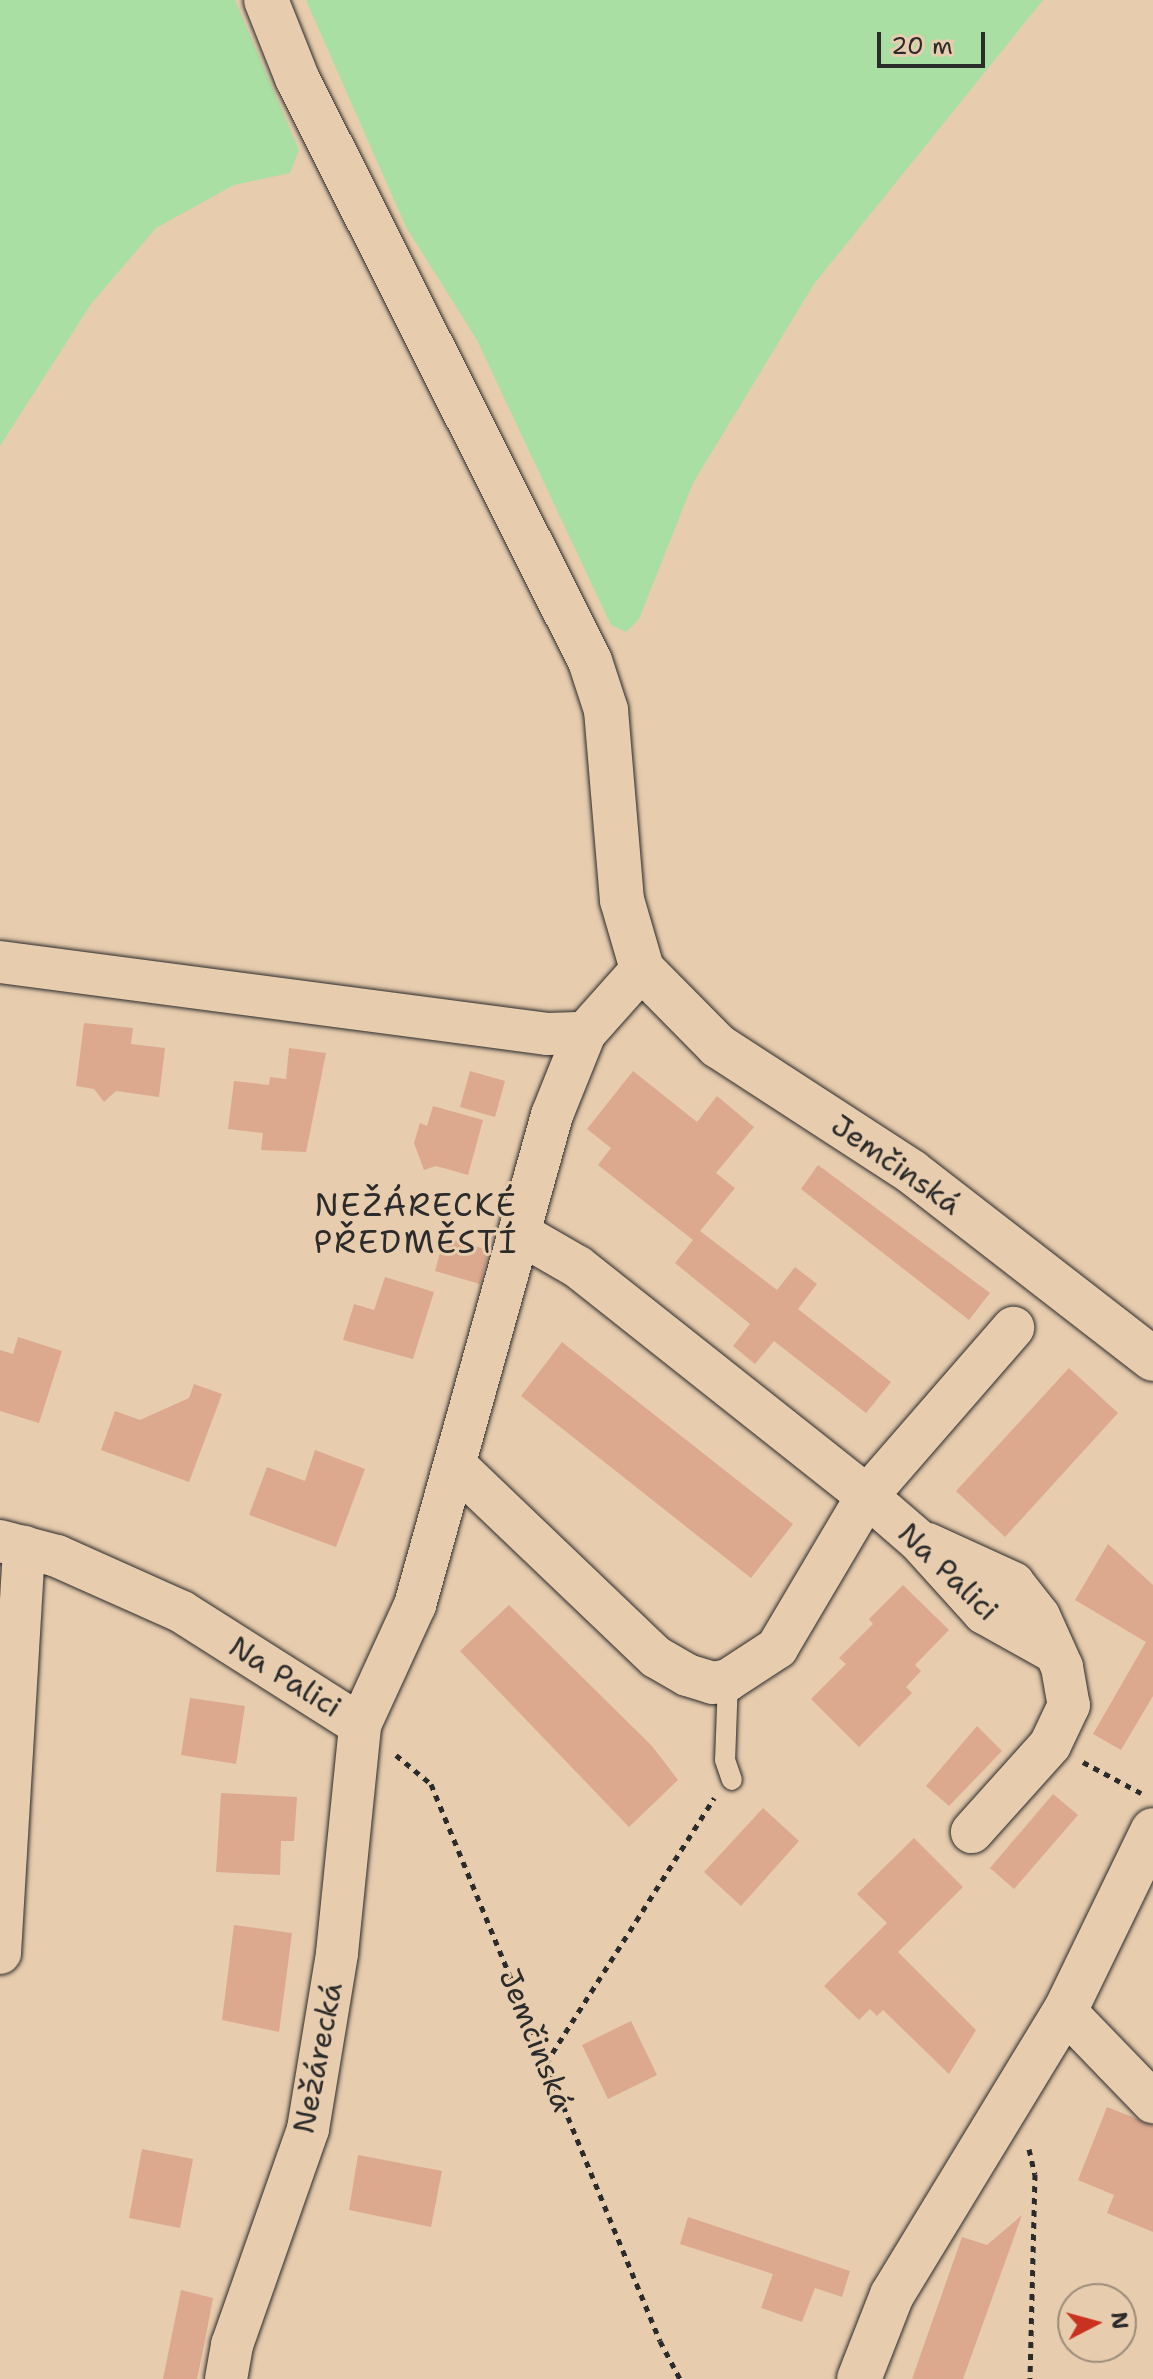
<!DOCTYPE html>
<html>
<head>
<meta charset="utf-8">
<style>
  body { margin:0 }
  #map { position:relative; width:1153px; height:2379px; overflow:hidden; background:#e7ccae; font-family:"Shantell Sans",sans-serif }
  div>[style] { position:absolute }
  .green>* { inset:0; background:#a9dfa2 }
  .building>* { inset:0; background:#dca98f }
  .path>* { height:5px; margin-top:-2.5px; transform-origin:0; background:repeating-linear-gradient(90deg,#2b2b2b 0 6px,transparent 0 12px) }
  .roads { filter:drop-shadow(0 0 2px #2b2b2b) drop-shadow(0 0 2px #2b2b2b) }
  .lane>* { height:20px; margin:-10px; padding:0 10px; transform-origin:10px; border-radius:10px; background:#e7ccae }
  .street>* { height:42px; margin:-21px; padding:0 21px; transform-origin:21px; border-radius:21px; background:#e7ccae }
  .secondary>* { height:44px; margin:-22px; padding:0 22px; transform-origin:22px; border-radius:22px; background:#e7ccae }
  span { translate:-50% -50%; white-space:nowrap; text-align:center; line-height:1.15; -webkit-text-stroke:6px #e7ccae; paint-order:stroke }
  .street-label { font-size:30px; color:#2b2b2b }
  .neighbourhood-label { font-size:32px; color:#2b2b2b; letter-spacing:2px }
  .north { position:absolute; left:1057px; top:2283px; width:80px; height:80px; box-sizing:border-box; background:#e7ccae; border:2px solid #9c8c7a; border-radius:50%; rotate:84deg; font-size:22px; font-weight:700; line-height:32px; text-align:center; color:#2b2b2b }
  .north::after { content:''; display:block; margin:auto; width:28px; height:36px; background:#c8321e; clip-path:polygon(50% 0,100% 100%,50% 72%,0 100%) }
  .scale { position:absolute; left:877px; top:32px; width:108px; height:36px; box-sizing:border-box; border:4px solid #2b2b2b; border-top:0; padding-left:10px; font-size:24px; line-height:28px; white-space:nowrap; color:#2b2b2b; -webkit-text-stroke:6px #e7ccae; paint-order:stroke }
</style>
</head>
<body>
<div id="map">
  <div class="green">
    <i style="clip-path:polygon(0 0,235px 0,299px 150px,290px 173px,234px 185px,156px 228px,91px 304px,0 446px)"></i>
    <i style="clip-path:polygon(306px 0,1043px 0,814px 284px,693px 483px,639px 619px,626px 632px,611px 625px,477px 340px,406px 227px)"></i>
  </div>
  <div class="building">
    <i style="clip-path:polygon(84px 1023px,133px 1028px,131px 1044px,165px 1048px,159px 1097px,116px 1091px,104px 1102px,94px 1089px,76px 1086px)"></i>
    <i style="clip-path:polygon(289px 1048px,326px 1053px,306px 1152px,261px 1150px,263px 1133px,228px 1129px,234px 1081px,269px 1085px,270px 1077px,286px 1079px)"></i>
    <i style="clip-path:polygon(470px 1071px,505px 1081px,495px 1117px,460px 1107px)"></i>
    <i style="clip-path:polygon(633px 1071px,697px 1122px,717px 1096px,754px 1127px,716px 1173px,735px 1188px,700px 1231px,777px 1290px,795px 1267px,817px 1284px,798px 1309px,891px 1382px,866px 1413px,774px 1341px,755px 1364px,733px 1346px,750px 1324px,675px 1263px,696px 1236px,693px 1240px,598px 1165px,611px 1148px,587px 1129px)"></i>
    <i style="clip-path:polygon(433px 1106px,483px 1120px,468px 1175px,436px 1166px,424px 1170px,414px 1143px,420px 1123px,427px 1126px)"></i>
    <i style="clip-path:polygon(818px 1165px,990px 1293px,969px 1320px,801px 1189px)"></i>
    <i style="clip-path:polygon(444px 1238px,489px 1250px,480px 1284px,435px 1271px)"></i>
    <i style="clip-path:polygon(385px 1277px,434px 1292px,413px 1359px,343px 1340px,354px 1304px,374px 1310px)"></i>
    <i style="clip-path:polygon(18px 1337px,62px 1351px,39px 1423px,0 1411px,0 1350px,13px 1354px)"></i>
    <i style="clip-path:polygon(562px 1342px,793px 1524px,751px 1578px,521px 1396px)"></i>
    <i style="clip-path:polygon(1069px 1368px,1118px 1413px,1005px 1537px,956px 1491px)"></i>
    <i style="clip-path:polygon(194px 1384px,222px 1394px,189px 1482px,101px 1450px,115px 1411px,140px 1420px,189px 1398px)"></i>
    <i style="clip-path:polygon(315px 1450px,365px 1469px,336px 1547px,249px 1515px,267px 1467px,305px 1481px)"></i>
    <i style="clip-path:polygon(1108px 1544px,1153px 1585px,1153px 1696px,1121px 1750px,1093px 1734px,1146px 1642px,1075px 1600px)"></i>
    <i style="clip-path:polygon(903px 1585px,949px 1630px,915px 1665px,921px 1671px,906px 1687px,912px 1693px,859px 1747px,811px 1699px,846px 1664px,839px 1658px,873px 1624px,869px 1619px)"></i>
    <i style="clip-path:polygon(509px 1605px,652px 1746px,678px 1780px,629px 1827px,460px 1651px)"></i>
    <i style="clip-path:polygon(190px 1698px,245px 1706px,236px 1764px,181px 1755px)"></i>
    <i style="clip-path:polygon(977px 1726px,1002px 1751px,949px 1806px,926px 1786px)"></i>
    <i style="clip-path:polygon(221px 1793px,297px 1797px,294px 1841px,281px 1841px,280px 1875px,216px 1872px)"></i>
    <i style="clip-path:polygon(1053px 1794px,1078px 1815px,1014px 1889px,990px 1868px)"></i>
    <i style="clip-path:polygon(763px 1808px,799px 1841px,741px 1906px,704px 1872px)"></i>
    <i style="clip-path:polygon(914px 1838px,963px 1887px,898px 1952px,976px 2030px,949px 2074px,883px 2010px,877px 2016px,870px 2009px,859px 2020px,824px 1986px,887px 1923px,857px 1894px)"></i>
    <i style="clip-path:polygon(234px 1925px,292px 1933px,279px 2032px,222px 2020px)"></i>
    <i style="clip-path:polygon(631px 2021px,657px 2075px,608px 2099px,582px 2045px)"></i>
    <i style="clip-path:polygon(1107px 2107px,1153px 2125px,1153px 2232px,1107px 2213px,1114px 2195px,1078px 2180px)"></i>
    <i style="clip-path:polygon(142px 2149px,193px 2159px,180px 2228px,129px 2218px)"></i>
    <i style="clip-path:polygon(358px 2155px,442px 2171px,431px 2227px,349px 2210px)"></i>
    <i style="clip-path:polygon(1022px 2215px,963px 2379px,912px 2379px,962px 2237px,987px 2245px)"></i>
    <i style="clip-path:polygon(688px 2217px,850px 2271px,842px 2297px,815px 2288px,802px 2322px,761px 2308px,773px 2274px,680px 2244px)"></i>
    <i style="clip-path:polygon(181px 2290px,213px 2298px,205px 2340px,197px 2379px,163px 2379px)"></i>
  </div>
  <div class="path">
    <i style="left:396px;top:1755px;width:45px;rotate:39.6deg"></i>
    <i style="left:431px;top:1784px;width:602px;rotate:67.65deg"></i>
    <i style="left:660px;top:2341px;width:43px;rotate:62.2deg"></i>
    <i style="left:1083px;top:1762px;width:66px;rotate:28.1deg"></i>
    <i style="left:546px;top:2063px;width:314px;rotate:-57.6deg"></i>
    <i style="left:1029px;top:2149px;width:26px;rotate:77deg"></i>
    <i style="left:1035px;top:2174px;width:205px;rotate:91.4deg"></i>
  </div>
  <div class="roads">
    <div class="lane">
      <i style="left:728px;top:1680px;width:80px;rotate:92.1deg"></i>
      <i style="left:725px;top:1760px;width:21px;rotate:71deg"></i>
    </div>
    <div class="street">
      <i style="left:0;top:962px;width:553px;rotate:7.49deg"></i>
      <i style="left:548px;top:1034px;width:37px;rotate:-2deg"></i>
      <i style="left:519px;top:1233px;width:68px;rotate:30deg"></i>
      <i style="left:578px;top:1267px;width:369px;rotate:38.4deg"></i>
      <i style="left:867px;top:1496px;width:69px;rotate:40.9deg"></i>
      <i style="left:919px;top:1541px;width:97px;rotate:47.9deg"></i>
      <i style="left:984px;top:1613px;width:80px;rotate:29.1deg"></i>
      <i style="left:455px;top:1465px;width:278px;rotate:43.7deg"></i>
      <i style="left:656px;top:1657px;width:36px;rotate:30deg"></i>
      <i style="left:687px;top:1675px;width:27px;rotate:17deg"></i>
      <i style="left:713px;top:1683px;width:15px;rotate:-11deg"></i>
      <i style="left:728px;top:1680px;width:59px;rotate:-33.1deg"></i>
      <i style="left:777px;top:1648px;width:177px;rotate:-59.4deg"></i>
      <i style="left:867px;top:1496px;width:223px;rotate:-49deg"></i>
      <i style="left:0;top:1541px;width:59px;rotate:14.7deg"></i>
      <i style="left:57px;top:1556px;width:137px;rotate:24.1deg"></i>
      <i style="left:182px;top:1612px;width:211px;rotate:32.4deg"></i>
      <i style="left:928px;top:1544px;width:94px;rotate:24.6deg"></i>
      <i style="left:1013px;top:1583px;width:42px;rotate:51.8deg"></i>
      <i style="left:1039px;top:1616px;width:56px;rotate:65.7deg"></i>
      <i style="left:1062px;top:1667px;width:39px;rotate:80deg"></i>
      <i style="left:1069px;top:1705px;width:44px;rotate:115.4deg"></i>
      <i style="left:1050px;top:1745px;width:117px;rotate:131.9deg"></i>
      <i style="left:0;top:1953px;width:407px;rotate:-86.6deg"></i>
      <i style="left:1065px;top:2011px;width:127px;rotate:46deg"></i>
      <i style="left:226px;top:2379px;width:35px;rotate:-80deg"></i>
      <i style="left:232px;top:2345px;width:229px;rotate:-70.6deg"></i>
      <i style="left:308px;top:2129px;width:178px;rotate:-80.6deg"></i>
      <i style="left:337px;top:1953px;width:229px;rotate:-84.2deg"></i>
      <i style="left:360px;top:1725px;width:132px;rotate:-65.4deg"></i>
      <i style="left:415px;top:1605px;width:509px;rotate:-74.38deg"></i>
      <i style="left:552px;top:1115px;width:88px;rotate:-68.1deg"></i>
      <i style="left:585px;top:1033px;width:86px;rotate:-48.3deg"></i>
    </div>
    <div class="secondary">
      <i style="left:266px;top:0;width:84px;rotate:68.3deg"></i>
      <i style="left:297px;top:78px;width:652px;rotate:63.32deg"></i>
      <i style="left:590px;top:661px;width:52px;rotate:71.9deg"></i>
      <i style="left:606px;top:710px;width:191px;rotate:85.2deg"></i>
      <i style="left:622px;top:900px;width:72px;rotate:73.8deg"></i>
      <i style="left:642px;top:969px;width:108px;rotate:45.4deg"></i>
      <i style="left:718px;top:1046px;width:231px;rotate:33deg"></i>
      <i style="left:912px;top:1172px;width:305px;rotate:37.8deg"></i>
      <i style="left:859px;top:2379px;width:90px;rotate:-68.6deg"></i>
      <i style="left:892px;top:2295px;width:333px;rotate:-58.7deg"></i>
      <i style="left:1065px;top:2011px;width:201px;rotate:-64.1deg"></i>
    </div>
  </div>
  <div class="street-label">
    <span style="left:896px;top:1165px;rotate:35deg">Jemčinská</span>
    <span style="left:948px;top:1572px;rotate:44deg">Na Palici</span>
    <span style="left:285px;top:1677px;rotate:32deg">Na Palici</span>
    <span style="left:536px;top:2040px;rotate:68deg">Jemčinská</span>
    <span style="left:318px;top:2058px;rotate:-79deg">Nežárecká</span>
  </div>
  <div class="neighbourhood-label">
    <span style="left:416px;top:1224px">NEŽÁRECKÉ<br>PŘEDMĚSTÍ</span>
  </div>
  <div class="north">N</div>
  <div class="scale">20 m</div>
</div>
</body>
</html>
